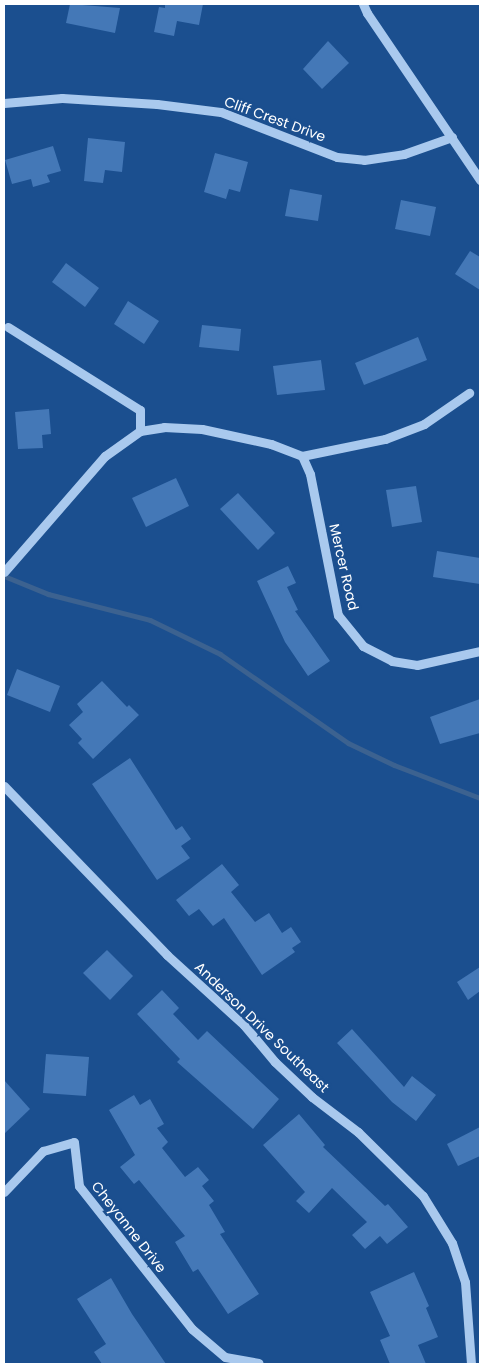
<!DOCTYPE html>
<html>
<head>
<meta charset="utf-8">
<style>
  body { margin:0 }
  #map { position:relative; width:484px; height:1368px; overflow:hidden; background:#1b4f8f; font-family:Poppins,sans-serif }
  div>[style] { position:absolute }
  .stream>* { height:5px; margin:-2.5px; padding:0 2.5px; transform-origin:2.5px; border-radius:2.5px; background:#3c6290 }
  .building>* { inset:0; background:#4478b7 }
  .minor>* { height:9px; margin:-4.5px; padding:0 4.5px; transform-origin:4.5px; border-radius:4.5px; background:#a9c9ee }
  span { translate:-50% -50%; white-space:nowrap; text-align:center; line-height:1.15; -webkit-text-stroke:5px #1b4f8f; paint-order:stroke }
  .street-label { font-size:14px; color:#fff }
  .frame { position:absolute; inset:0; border:5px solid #fff; pointer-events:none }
</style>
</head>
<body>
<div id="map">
  <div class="stream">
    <i style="left:4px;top:576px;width:48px;rotate:22.2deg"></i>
    <i style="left:48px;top:594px;width:105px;rotate:14.3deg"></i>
    <i style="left:150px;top:620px;width:78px;rotate:25.9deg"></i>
    <i style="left:220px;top:654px;width:156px;rotate:34.8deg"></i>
    <i style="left:348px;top:743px;width:51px;rotate:25.6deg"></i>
    <i style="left:394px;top:765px;width:92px;rotate:21deg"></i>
  </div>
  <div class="building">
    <i style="clip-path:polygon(70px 4px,120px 8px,115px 33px,66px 23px)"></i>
    <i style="clip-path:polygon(165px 4px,203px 4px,199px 25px,177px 21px,174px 36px,154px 32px,159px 7px,165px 8px)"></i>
    <i style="clip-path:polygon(328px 41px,349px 63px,322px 89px,303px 69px)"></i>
    <i style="clip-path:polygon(88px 138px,125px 142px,122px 172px,105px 170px,103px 183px,84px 181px)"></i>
    <i style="clip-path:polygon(53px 146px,61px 171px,47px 175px,50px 182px,33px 187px,31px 179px,12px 184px,5px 160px)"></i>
    <i style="clip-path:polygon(215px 153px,248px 162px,240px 192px,229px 189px,226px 199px,204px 192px)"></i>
    <i style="clip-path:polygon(290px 189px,322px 195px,318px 221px,285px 216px)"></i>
    <i style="clip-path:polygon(401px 200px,436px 207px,430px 236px,395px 229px)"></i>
    <i style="clip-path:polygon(470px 251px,480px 257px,480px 290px,455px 274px)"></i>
    <i style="clip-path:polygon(66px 263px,99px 288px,85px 307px,52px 282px)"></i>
    <i style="clip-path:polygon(128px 301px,159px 321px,144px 344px,114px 324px)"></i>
    <i style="clip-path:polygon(202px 325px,241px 329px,239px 351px,199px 347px)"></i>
    <i style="clip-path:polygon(418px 337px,427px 360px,364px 385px,355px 363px)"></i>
    <i style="clip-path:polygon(321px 360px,325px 390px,277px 395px,273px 366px)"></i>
    <i style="clip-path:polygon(49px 409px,51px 434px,42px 435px,43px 448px,18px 449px,15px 412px)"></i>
    <i style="clip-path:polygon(176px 478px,189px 506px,146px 527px,132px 498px)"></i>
    <i style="clip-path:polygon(416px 486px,422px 522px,392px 527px,386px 490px)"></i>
    <i style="clip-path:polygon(238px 493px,275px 533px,258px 550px,220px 509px)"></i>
    <i style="clip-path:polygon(437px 551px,480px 558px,480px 584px,433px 577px)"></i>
    <i style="clip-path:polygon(288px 566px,296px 583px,287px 587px,298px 610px,295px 611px,330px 661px,308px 676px,285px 642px,257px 581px)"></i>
    <i style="clip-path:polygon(17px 669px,60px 686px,50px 712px,7px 695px)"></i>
    <i style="clip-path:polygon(102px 681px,127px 707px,129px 705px,139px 715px,93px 759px,78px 743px,82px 739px,69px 725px,83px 712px,77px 704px)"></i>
    <i style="clip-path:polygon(480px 699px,480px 733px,440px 744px,430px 717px)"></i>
    <i style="clip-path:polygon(130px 758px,176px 830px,182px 826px,191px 839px,181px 846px,190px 858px,157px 880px,92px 784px)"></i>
    <i style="clip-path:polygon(222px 864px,239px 885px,231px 892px,255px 922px,269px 913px,282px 933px,291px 927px,301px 942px,292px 948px,295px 952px,262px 975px,224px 918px,213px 926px,199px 909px,189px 916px,176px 900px)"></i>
    <i style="clip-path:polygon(107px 950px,133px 976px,110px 1000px,83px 973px)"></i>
    <i style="clip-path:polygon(480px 967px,480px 991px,468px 1000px,457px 982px)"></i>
    <i style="clip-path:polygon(162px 990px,179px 1008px,173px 1014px,198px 1040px,207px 1031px,279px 1099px,253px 1129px,177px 1062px,180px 1059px,137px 1014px)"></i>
    <i style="clip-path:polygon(352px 1029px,404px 1087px,412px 1076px,436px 1095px,416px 1121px,392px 1102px,337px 1043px)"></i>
    <i style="clip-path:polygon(46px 1054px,89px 1057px,86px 1096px,43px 1093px)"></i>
    <i style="clip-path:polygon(4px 1080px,30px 1109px,4px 1134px)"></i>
    <i style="clip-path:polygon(134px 1095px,140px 1105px,150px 1099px,164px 1124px,157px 1128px,168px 1142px,162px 1148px,185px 1177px,198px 1167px,209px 1180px,202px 1186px,214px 1201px,209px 1205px,225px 1232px,220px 1234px,259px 1294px,228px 1314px,198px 1269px,193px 1272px,175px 1242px,185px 1236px,139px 1180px,134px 1184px,120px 1167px,135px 1155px,109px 1110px)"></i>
    <i style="clip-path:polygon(299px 1114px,325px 1145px,323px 1147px,385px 1206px,388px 1204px,408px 1227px,387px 1244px,380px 1236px,365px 1249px,352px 1235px,367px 1222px,332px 1188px,309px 1213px,296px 1201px,305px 1192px,263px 1145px)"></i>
    <i style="clip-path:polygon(480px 1127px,480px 1156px,458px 1166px,447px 1144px)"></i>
    <i style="clip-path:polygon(414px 1272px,429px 1306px,426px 1308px,438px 1337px,418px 1345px,426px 1364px,390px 1364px,380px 1340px,390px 1336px,370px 1292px)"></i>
    <i style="clip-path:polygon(111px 1278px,132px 1314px,166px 1364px,102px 1364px,94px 1352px,106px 1344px,77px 1299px)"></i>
  </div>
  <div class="minor">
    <i style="left:363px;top:4px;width:10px;rotate:66deg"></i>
    <i style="left:367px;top:13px;width:202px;rotate:55.9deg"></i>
    <i style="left:4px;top:103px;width:58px;rotate:-4.9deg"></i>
    <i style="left:62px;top:98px;width:95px;rotate:3.6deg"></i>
    <i style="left:157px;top:104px;width:64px;rotate:7.1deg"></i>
    <i style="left:221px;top:112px;width:124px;rotate:21.2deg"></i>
    <i style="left:337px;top:157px;width:27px;rotate:6deg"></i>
    <i style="left:364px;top:160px;width:40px;rotate:-8.5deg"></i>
    <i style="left:404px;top:154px;width:51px;rotate:-19.5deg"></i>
    <i style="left:8px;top:327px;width:156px;rotate:32.2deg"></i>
    <i style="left:140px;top:410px;width:21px;rotate:90deg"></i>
    <i style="left:302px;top:456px;width:20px;rotate:66deg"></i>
    <i style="left:310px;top:474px;width:144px;rotate:78.8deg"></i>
    <i style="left:338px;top:615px;width:40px;rotate:51deg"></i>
    <i style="left:363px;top:646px;width:33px;rotate:27deg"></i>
    <i style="left:392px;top:661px;width:25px;rotate:9deg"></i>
    <i style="left:417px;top:665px;width:65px;rotate:-12.5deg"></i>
    <i style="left:4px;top:572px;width:154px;rotate:-49deg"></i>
    <i style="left:105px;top:456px;width:43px;rotate:-35.5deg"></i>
    <i style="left:140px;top:431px;width:24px;rotate:-9deg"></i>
    <i style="left:164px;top:427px;width:38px;rotate:3deg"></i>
    <i style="left:202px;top:429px;width:71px;rotate:12.3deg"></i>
    <i style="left:271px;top:444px;width:33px;rotate:21deg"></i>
    <i style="left:302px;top:456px;width:85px;rotate:-11.6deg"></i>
    <i style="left:385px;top:439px;width:42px;rotate:-21deg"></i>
    <i style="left:424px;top:424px;width:55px;rotate:-34.6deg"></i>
    <i style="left:4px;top:786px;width:235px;rotate:46deg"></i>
    <i style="left:167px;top:955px;width:104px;rotate:42.3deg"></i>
    <i style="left:244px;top:1025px;width:48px;rotate:50deg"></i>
    <i style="left:275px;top:1062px;width:51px;rotate:43.4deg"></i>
    <i style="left:312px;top:1097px;width:58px;rotate:37.3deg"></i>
    <i style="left:358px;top:1132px;width:91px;rotate:44.6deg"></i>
    <i style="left:423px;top:1196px;width:55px;rotate:58.3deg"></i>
    <i style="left:452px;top:1243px;width:41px;rotate:71.6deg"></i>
    <i style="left:465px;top:1282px;width:82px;rotate:85.8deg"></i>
    <i style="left:4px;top:1192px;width:57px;rotate:-46.4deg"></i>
    <i style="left:43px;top:1151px;width:32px;rotate:-16deg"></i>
    <i style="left:74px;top:1142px;width:44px;rotate:83.5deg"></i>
    <i style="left:79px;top:1186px;width:182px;rotate:51.7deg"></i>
    <i style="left:192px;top:1329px;width:43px;rotate:40.3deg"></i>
    <i style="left:225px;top:1357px;width:34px;rotate:10deg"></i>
  </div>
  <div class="street-label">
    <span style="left:275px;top:119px;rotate:20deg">Cliff Crest Drive</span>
    <span style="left:344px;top:567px;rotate:77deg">Mercer Road</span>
    <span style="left:262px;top:1027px;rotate:44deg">Anderson Drive Southeast</span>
    <span style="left:129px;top:1227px;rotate:52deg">Cheyanne Drive</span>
  </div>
  <div class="frame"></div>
</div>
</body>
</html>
